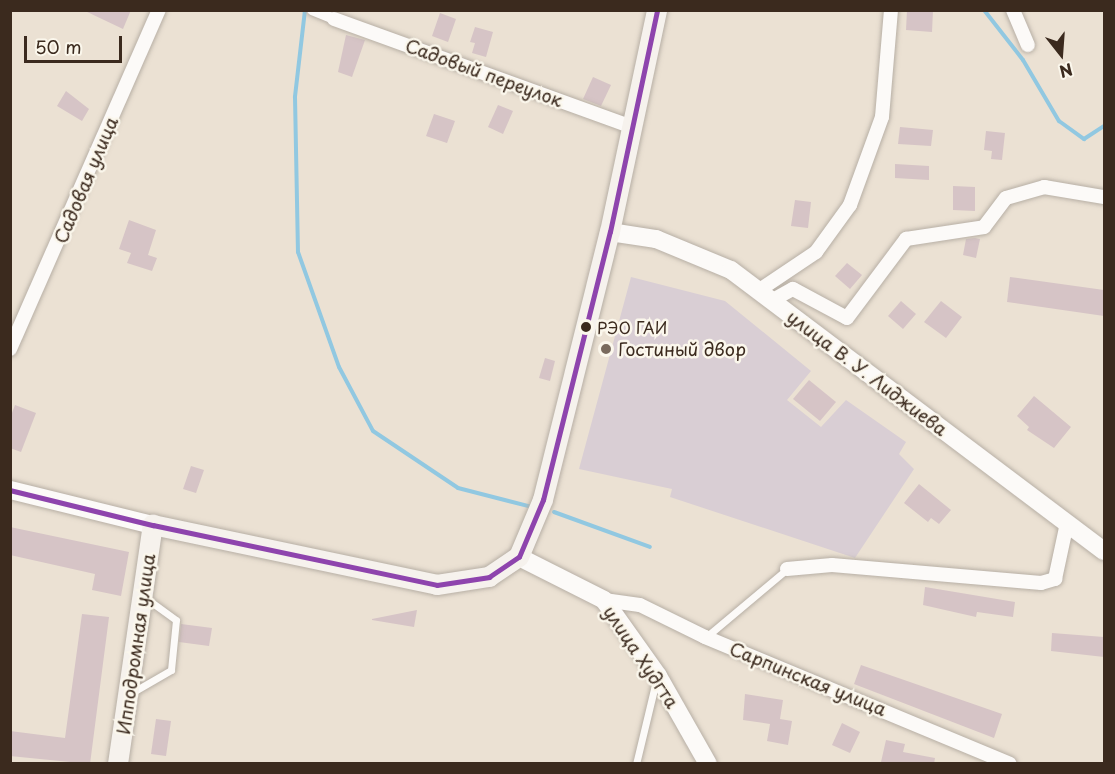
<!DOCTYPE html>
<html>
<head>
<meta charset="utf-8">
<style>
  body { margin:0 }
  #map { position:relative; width:1115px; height:774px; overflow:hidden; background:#ebe1d3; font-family:"Playpen Sans",sans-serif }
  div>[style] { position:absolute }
  .industrial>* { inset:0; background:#d9ced4 }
  .stream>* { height:4px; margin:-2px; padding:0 2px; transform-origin:2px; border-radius:2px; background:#91c8e1 }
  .building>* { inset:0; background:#d6c4c6 }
  .roads { filter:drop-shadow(0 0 2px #b7afa5) drop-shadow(0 0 2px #b7afa5) }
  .service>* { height:7px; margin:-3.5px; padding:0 3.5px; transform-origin:3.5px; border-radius:3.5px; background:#fcfaf8 }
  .pedestrian>* { height:10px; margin:-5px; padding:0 5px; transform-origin:5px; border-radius:5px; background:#fcfaf8 }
  .minor>* { height:14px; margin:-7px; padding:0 7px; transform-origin:7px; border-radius:7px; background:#fcfaf8 }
  .tertiary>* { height:18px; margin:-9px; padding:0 9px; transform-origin:9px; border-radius:9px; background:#fcfaf8 }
  .secondary>* { height:20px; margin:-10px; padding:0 10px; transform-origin:10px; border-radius:10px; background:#f6f2ed }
  .bus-1>* { height:4.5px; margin:-2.25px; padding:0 2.25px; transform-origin:2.25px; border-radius:2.25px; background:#8e44ad }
  .dots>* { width:16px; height:16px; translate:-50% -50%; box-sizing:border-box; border:3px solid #fbf7ec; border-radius:50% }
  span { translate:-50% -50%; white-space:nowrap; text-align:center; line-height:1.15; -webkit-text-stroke:5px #fbf7ec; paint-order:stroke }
  .bus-label { font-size:16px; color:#3b2a1e }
  .left { translate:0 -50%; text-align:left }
  .street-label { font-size:18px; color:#3b2a1e }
  .poi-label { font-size:18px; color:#3b2a1e }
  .frame { position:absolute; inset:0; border:12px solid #3b2a1e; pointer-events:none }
  .north { position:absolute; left:1031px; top:24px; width:60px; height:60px; -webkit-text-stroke:4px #fbf7ec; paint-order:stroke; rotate:163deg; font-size:16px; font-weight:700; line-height:24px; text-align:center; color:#3b2a1e }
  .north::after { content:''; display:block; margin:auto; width:21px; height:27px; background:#3b2a1e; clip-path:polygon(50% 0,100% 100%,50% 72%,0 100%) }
  .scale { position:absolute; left:24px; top:36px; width:98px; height:27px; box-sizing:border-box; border:3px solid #3b2a1e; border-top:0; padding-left:8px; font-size:18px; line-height:21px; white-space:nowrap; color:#3b2a1e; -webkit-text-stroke:4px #fbf7ec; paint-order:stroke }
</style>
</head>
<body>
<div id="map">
  <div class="industrial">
    <i style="clip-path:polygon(631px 277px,725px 301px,811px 371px,787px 400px,821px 427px,846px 400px,906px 442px,899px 454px,914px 469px,855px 558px,670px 497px,672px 489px,579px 469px)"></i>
  </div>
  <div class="stream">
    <i style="left:305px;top:10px;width:88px;rotate:96.6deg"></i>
    <i style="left:295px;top:97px;width:155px;rotate:88.9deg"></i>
    <i style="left:298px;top:252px;width:122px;rotate:70.4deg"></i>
    <i style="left:339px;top:367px;width:72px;rotate:62deg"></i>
    <i style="left:373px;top:431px;width:102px;rotate:33.8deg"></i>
    <i style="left:458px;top:488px;width:76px;rotate:14.4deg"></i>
    <i style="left:984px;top:10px;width:63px;rotate:52deg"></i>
    <i style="left:1023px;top:60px;width:71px;rotate:59.5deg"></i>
    <i style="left:1059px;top:121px;width:31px;rotate:36deg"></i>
    <i style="left:1084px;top:139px;width:24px;rotate:-33deg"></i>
    <i style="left:554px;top:512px;width:102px;rotate:20deg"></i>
  </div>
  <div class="building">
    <i style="clip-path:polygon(83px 10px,131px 10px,123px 29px)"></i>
    <i style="clip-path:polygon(907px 10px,933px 10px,932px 32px,906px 30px)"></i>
    <i style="clip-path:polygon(440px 13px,456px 19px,448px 42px,432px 36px)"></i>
    <i style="clip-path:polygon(475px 27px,493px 32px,486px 57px,472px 53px,475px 43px,470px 42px)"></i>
    <i style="clip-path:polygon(346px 35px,365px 40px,352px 77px,338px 72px)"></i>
    <i style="clip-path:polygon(593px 77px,611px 85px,601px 106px,583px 99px)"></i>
    <i style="clip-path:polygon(66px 91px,89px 109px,82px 121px,57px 106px)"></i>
    <i style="clip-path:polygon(498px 105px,513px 111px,503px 134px,488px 127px)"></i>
    <i style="clip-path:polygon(434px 114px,455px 121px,447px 143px,426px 136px)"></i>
    <i style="clip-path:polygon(900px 127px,933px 130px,931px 146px,898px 144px)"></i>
    <i style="clip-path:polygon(986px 131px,1005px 133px,1002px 160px,991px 159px,992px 151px,984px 150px)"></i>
    <i style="clip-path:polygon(895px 164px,929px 166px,929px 180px,895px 178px)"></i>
    <i style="clip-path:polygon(953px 186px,975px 187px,975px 211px,953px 210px)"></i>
    <i style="clip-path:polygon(795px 200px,811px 202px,808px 228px,791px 226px)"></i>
    <i style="clip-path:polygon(129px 220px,156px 230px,148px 255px,157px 258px,152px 271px,127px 263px,131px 253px,119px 249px)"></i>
    <i style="clip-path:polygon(975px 238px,980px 239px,976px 258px,963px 255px,966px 239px)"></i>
    <i style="clip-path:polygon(847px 263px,862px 275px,850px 289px,835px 276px)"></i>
    <i style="clip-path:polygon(1010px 277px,1104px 290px,1104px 316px,1007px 302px)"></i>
    <i style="clip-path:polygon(901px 301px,916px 314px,903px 329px,888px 316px)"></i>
    <i style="clip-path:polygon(941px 301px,962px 317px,946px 338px,924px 322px)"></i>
    <i style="clip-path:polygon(545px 358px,555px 361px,550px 381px,539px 378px)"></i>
    <i style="clip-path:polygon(809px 380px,836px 402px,820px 421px,793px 399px)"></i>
    <i style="clip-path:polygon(1034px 396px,1071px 427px,1054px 448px,1027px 430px,1029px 427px,1017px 416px)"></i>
    <i style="clip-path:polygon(15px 405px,36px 413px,21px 452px,10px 448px,10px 418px)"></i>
    <i style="clip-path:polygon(191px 466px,204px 470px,196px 493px,183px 489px)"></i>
    <i style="clip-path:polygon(919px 484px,951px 510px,939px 524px,931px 518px,928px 522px,904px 503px)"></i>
    <i style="clip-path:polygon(10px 527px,129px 552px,121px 596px,92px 590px,95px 574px,10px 555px)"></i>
    <i style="clip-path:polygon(925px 587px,1015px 602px,1013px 617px,977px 612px,976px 617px,923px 605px)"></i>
    <i style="clip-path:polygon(417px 610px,414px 627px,372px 620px,372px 619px)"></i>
    <i style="clip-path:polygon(82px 614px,109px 617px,90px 764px,10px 756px,10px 731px,65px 738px)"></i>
    <i style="clip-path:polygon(181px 624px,212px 628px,209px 646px,179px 642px)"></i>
    <i style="clip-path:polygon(1052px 633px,1104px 637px,1104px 657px,1051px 651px)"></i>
    <i style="clip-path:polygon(861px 665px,1002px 714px,994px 738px,854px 684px)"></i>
    <i style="clip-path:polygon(745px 694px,783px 700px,780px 719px,792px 721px,788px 745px,767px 741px,770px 724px,743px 720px)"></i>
    <i style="clip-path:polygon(156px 719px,171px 721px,166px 756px,151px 754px)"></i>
    <i style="clip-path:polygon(842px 723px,860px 732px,850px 753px,832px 745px)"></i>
    <i style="clip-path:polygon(886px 740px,905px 744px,903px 752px,935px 758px,934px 764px,881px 762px)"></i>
  </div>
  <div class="roads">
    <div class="service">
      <i style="left:706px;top:637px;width:106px;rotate:-40deg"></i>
      <i style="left:133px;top:692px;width:44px;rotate:-30.1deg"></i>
      <i style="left:171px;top:670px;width:50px;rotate:-84.3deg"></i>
      <i style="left:176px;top:620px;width:39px;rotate:-144deg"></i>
      <i style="left:636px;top:764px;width:85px;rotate:-76.5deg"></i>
    </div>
    <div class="pedestrian">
      <i style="left:312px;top:10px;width:24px;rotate:22deg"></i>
    </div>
    <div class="minor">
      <i style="left:1013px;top:10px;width:38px;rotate:67deg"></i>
      <i style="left:334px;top:19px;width:318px;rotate:19.9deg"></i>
      <i style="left:758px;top:291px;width:70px;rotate:-33.9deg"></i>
      <i style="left:816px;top:252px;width:58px;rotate:-54.1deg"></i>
      <i style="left:850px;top:205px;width:94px;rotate:-70deg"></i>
      <i style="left:882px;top:117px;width:107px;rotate:-85.2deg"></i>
      <i style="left:771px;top:301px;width:25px;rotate:-29deg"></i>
      <i style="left:793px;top:289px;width:61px;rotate:28.2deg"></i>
      <i style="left:847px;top:318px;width:99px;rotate:-53.2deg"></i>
      <i style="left:906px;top:239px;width:79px;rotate:-8.7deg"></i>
      <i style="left:984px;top:227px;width:36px;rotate:-53deg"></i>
      <i style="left:1006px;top:198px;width:40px;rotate:-16deg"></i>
      <i style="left:1044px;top:187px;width:61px;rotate:9.5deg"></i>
      <i style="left:10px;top:349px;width:370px;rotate:-66.3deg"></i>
      <i style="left:787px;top:569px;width:45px;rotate:-5.1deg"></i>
      <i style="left:832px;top:565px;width:210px;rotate:4.9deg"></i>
      <i style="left:1041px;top:583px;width:15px;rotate:-16deg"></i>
      <i style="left:1055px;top:579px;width:57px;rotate:-77.9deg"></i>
      <i style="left:604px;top:600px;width:36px;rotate:8deg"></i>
      <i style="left:640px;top:605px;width:72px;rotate:26.2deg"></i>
      <i style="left:705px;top:637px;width:330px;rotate:22.6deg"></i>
    </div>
    <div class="tertiary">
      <i style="left:610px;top:232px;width:47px;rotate:8.7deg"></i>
      <i style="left:656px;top:239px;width:81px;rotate:22.5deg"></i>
      <i style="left:731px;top:270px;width:467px;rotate:37deg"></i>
      <i style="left:10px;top:490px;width:147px;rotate:13.8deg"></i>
      <i style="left:519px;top:557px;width:95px;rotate:26.8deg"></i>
      <i style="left:604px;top:600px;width:93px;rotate:54.6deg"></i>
      <i style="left:658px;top:676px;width:101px;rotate:60.4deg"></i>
    </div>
    <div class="secondary">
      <i style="left:118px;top:764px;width:242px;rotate:-81.7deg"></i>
      <i style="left:153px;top:525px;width:290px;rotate:11.9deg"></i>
      <i style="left:437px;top:585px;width:53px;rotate:-8.7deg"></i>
      <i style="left:489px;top:577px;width:36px;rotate:-34deg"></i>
      <i style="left:519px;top:557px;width:62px;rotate:-67.2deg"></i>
      <i style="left:543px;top:500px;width:276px;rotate:-76deg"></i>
      <i style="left:610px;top:232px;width:227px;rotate:-78deg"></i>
    </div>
  </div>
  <div class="bus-1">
    <i style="left:10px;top:490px;width:147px;rotate:13.8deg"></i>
    <i style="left:153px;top:525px;width:290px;rotate:11.9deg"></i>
    <i style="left:437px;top:585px;width:53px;rotate:-8.7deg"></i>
    <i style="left:489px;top:577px;width:36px;rotate:-34deg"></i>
    <i style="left:519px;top:557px;width:62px;rotate:-67.2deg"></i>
    <i style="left:543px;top:500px;width:276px;rotate:-76deg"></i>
    <i style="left:610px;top:232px;width:227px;rotate:-78deg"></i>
  </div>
  <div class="dots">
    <i style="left:586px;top:327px;background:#3b2a1e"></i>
    <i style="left:606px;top:349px;background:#796a5d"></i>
  </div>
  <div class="bus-label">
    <span class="left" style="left:597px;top:327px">РЭО ГАИ</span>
  </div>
  <div class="street-label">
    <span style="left:484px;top:73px;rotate:20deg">Садовый переулок</span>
    <span style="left:86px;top:180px;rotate:-67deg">Садовая улица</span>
    <span style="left:867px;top:373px;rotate:37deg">улица В. У. Лиджиева</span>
    <span style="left:136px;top:644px;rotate:-82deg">Ипподромная улица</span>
    <span style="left:641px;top:657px;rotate:56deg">улица Худгта</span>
    <span style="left:808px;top:679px;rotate:22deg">Сарпинская улица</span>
  </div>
  <div class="poi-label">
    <span class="left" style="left:618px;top:349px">Гостиный двор</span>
  </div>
  <div class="frame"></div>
  <div class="north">N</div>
  <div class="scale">50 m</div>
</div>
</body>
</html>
